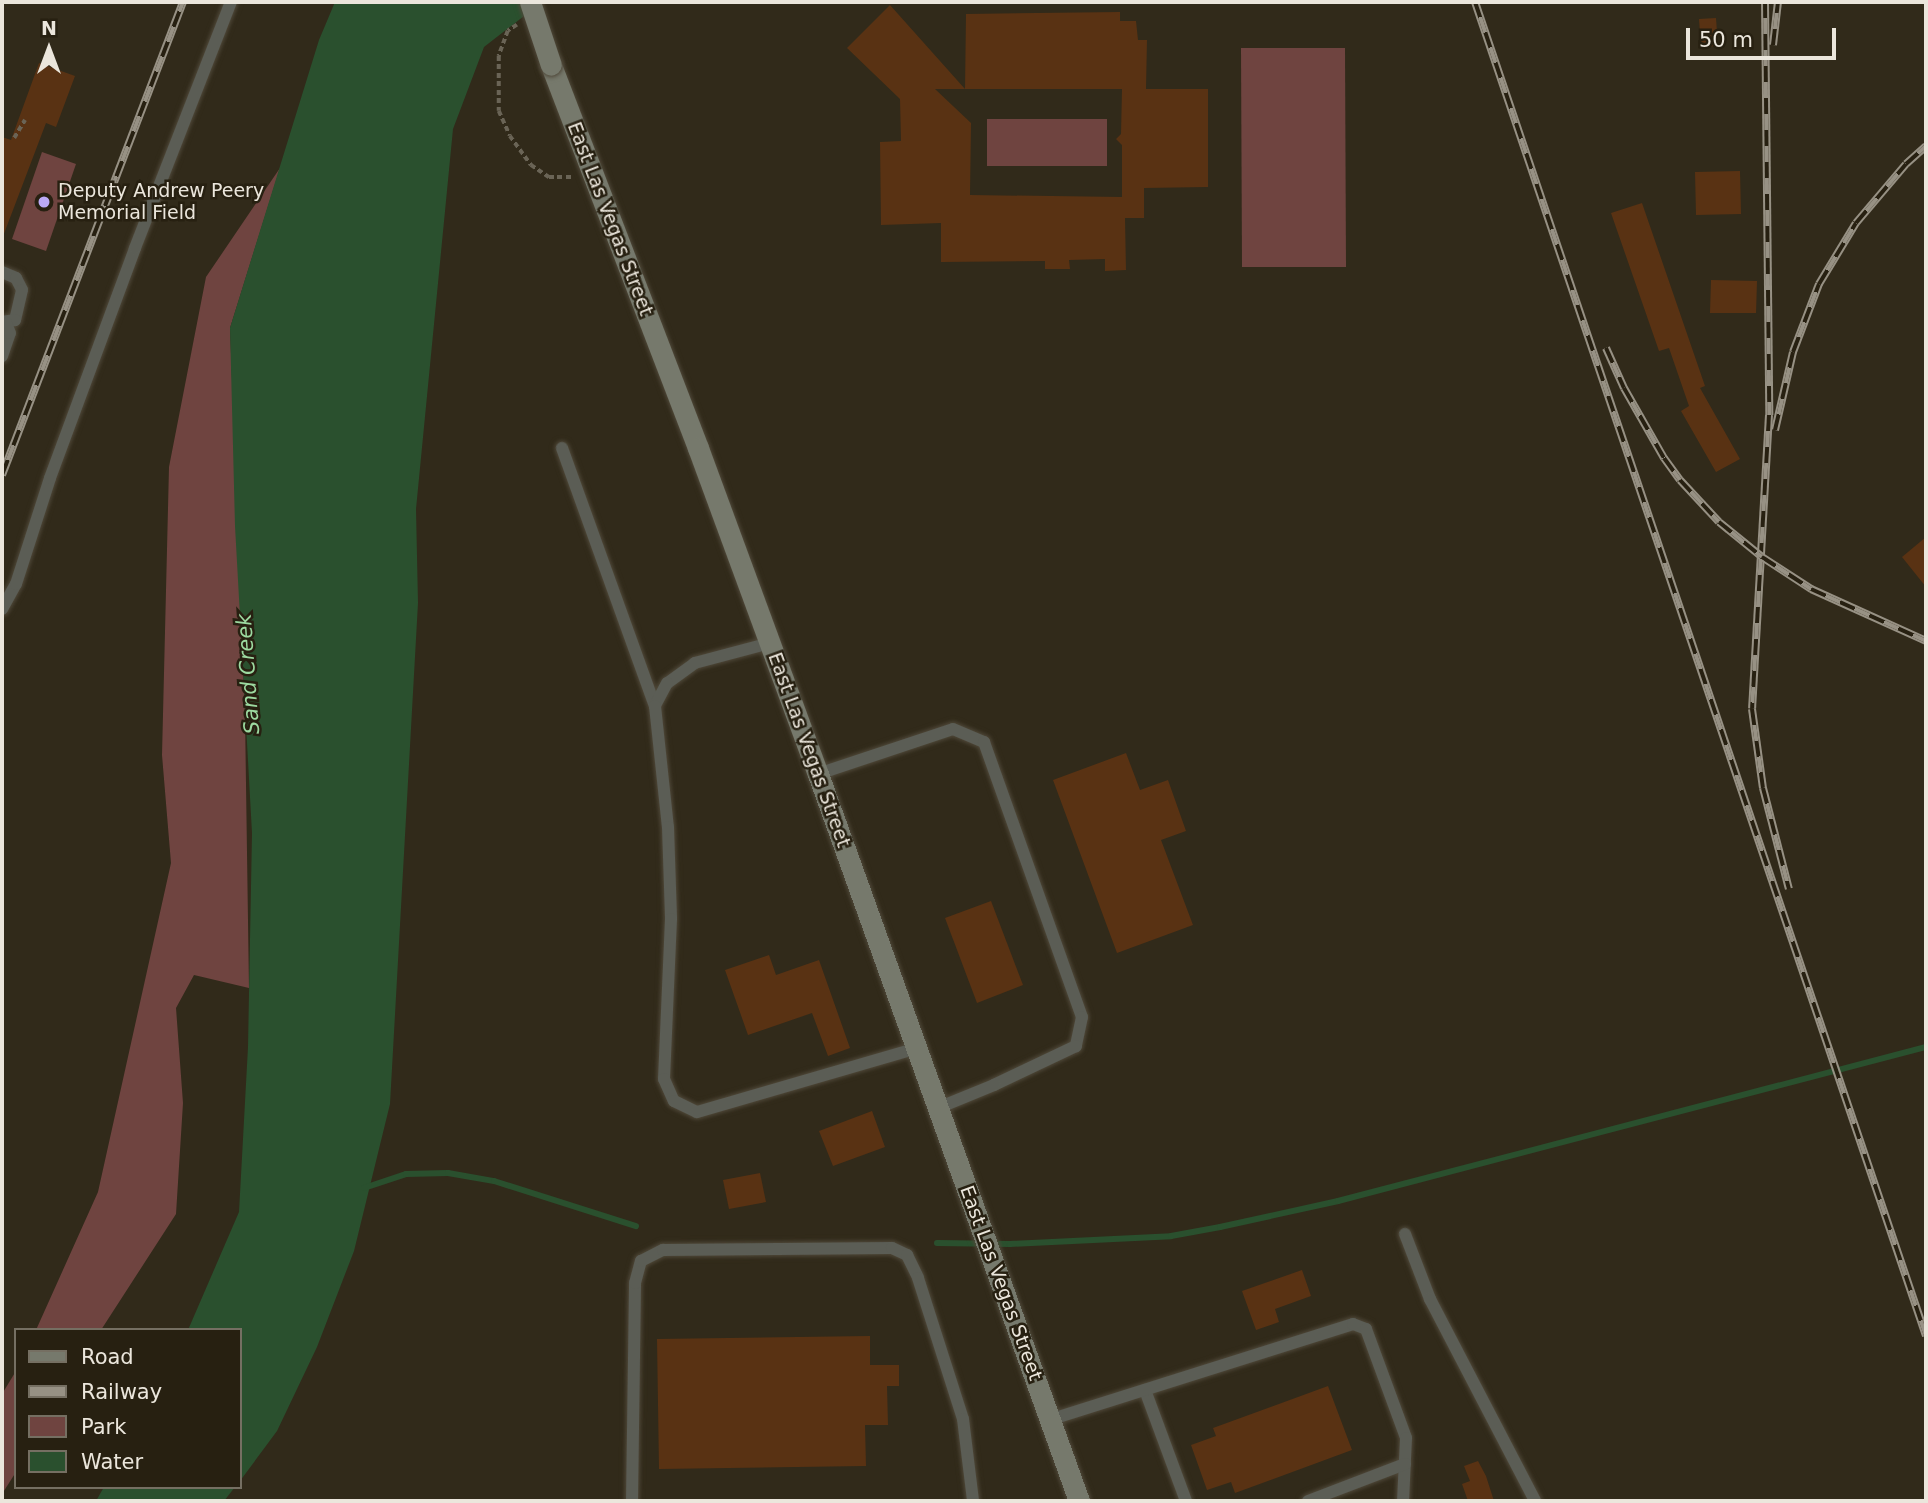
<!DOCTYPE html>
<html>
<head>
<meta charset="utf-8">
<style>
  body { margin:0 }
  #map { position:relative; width:1928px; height:1503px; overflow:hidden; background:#312a1a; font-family:"DejaVu Sans",sans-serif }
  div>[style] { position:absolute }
  .green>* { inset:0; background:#6f4440 }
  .water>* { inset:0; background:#2a502e }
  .stream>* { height:6px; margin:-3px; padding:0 3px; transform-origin:3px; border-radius:3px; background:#2a502e }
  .building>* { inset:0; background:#593213 }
  .path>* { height:3.5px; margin-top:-1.75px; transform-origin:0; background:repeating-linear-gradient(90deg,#6a6456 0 5px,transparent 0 8.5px) }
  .roads { filter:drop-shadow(0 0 2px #4f4839) drop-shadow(0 0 2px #4f4839) }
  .lane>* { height:12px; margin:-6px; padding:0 6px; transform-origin:6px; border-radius:6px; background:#5b5d55 }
  .secondary>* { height:21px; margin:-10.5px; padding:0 10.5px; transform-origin:10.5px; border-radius:10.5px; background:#76796c }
  .rail>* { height:8px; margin-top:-4px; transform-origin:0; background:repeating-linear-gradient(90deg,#272011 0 16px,#979184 0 32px); box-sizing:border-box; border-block:2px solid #979184 }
  .bridges { filter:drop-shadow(0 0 2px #4f4839) drop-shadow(0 0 2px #4f4839) }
  .secondary-bridge>* { height:21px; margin:-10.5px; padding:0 10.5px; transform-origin:10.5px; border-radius:10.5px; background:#76796c }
  .dots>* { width:19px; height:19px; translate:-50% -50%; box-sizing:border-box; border:4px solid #272011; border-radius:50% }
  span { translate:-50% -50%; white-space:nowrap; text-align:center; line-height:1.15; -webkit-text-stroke:5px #272011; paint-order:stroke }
  .poi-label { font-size:19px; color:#ebe6dc }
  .left { translate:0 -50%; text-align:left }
  .street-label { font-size:19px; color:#ebe6dc }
  .water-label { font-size:21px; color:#9cdaa0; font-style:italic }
  .frame { position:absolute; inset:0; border:4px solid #ebe6dc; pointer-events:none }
  .legend { position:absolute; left:14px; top:1328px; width:228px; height:161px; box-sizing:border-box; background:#272011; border:2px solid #756f62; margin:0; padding:9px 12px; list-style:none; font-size:21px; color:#ebe6dc }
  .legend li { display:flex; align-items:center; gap:14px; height:35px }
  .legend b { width:35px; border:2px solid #756f62 }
  .north { position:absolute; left:14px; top:14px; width:70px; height:70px; -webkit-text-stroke:5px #272011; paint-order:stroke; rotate:0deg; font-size:19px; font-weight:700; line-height:28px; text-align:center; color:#ebe6dc }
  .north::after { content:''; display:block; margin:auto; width:24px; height:32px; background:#ebe6dc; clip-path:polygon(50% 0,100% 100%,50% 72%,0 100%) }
  .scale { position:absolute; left:1686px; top:28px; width:150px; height:32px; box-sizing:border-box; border:4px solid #ebe6dc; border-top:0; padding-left:9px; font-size:21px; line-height:24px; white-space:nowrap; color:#ebe6dc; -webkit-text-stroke:5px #272011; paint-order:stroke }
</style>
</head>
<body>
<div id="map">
  <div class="green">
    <i style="clip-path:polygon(1241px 48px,1345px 48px,1346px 267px,1242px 267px)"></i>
    <i style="clip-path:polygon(987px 119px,1107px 119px,1107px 166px,987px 166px)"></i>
    <i style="clip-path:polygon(42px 152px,76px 164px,46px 251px,12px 239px)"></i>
    <i style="clip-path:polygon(280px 168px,230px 328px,245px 716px,249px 988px,194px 975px,176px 1008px,183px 1103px,176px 1214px,101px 1330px,36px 1330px,98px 1192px,171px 863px,162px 755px,169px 467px,206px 277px)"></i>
    <i style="clip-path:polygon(16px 1371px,16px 1472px,2px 1494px,2px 1394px)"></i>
  </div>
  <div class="water">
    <i style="clip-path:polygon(335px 2px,542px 2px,484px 47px,453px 129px,416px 509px,418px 603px,390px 1104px,354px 1251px,317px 1347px,277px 1431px,240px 1481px,240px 1330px,188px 1330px,239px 1212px,248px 1047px,252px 833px,235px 526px,230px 328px,319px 40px)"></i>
    <i style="clip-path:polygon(104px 1487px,235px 1487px,224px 1501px,96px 1501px)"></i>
  </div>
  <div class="stream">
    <i style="left:364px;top:1188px;width:44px;rotate:-18.4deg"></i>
    <i style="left:406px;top:1174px;width:42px;rotate:-1.4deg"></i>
    <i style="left:448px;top:1173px;width:47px;rotate:9.9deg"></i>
    <i style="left:494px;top:1181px;width:149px;rotate:17.6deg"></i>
    <i style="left:937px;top:1243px;width:73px;rotate:0.8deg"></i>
    <i style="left:1010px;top:1244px;width:161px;rotate:-2.8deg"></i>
    <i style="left:1171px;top:1236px;width:50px;rotate:-10.4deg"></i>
    <i style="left:1220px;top:1227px;width:121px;rotate:-12.4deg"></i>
    <i style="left:1338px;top:1201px;width:608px;rotate:-14.68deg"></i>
  </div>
  <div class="building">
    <i style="clip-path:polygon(evenodd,890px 5px,965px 89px,966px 14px,1120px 12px,1120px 21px,1136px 21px,1138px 40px,1147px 40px,1146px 89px,1208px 89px,1208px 187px,1144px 188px,1144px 218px,1125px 218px,1126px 270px,1105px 271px,1105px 259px,1069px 260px,1070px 269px,1045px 269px,1045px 261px,941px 262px,941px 223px,881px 225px,880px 142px,901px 141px,900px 99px,847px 48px,890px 5px,935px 89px,1122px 89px,1121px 134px,1116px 139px,1122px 145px,1122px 197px,970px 195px,971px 123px,935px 89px)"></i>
    <i style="clip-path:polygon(1716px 18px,1718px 46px,1701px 47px,1699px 19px)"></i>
    <i style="clip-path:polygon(39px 63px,75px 76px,56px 127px,46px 123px,2px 239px,2px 137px,11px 140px)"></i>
    <i style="clip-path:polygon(1740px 171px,1741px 214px,1696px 215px,1695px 172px)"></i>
    <i style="clip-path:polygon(1642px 203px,1705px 386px,1700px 388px,1740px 459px,1716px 472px,1681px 411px,1689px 406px,1669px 348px,1659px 351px,1611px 213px)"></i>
    <i style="clip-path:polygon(1711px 280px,1757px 281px,1756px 313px,1710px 313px)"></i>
    <i style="clip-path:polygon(1926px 537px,1926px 587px,1902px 557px)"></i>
    <i style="clip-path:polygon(1126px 753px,1140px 790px,1168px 780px,1186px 831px,1161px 840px,1193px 925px,1117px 953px,1053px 780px)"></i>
    <i style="clip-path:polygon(991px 901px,1023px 985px,977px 1003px,945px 918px)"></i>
    <i style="clip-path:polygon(769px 955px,776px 975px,819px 960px,850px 1048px,828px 1056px,812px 1013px,748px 1035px,725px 970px)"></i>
    <i style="clip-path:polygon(872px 1111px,885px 1147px,833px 1166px,819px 1131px)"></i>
    <i style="clip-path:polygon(760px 1173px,766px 1202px,729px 1209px,723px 1180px)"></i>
    <i style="clip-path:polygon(1302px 1270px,1311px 1296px,1275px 1309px,1279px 1322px,1256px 1330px,1242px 1291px)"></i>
    <i style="clip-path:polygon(870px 1336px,870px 1365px,899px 1365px,899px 1386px,887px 1386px,888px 1425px,865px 1425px,866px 1466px,659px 1469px,657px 1339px)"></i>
    <i style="clip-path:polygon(1328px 1386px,1352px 1450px,1235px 1493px,1231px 1482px,1207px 1490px,1191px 1445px,1216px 1436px,1213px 1428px)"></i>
    <i style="clip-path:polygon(1478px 1461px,1486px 1476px,1494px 1501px,1468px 1501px,1462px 1484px,1470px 1481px,1464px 1466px)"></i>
  </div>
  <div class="path">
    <i style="left:517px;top:25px;width:11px;rotate:146deg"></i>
    <i style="left:508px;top:31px;width:27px;rotate:110deg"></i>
    <i style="left:499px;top:56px;width:55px;rotate:90deg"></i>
    <i style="left:499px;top:111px;width:27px;rotate:66deg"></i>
    <i style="left:510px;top:136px;width:36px;rotate:54deg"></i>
    <i style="left:531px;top:165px;width:22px;rotate:34deg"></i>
    <i style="left:549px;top:177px;width:24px"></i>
    <i style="left:14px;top:138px;width:21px;rotate:-59deg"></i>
  </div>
  <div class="roads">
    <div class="lane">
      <i style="left:2px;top:272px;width:15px;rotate:23deg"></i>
      <i style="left:16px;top:278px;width:13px;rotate:63deg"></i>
      <i style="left:22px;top:290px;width:31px;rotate:103deg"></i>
      <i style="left:15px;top:320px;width:13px;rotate:171deg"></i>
      <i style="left:2px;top:356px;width:24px;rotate:-71deg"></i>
      <i style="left:10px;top:333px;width:11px;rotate:-112deg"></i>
      <i style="left:562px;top:448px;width:274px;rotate:70.2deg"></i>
      <i style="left:2px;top:609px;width:29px;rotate:-61deg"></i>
      <i style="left:16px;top:584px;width:111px;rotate:-72.2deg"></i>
      <i style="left:50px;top:478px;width:245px;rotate:-69.7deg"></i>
      <i style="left:135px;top:248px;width:264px;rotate:-68.7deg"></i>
      <i style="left:770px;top:643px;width:78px;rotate:165.1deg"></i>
      <i style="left:695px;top:663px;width:34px;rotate:144deg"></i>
      <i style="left:667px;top:683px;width:26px;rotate:118deg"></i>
      <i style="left:655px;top:706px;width:122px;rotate:83.9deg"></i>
      <i style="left:668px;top:827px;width:92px;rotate:88.1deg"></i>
      <i style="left:671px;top:919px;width:160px;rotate:92.5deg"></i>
      <i style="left:664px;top:1079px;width:24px;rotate:66deg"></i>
      <i style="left:674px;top:1101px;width:25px;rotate:26deg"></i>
      <i style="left:697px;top:1112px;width:229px;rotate:-16.2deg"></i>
      <i style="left:818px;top:774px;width:142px;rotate:-18.4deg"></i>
      <i style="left:953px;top:729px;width:34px;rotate:23deg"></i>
      <i style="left:984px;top:742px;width:292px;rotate:70.4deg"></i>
      <i style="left:1082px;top:1017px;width:30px;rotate:102deg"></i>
      <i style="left:1076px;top:1046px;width:91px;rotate:154.6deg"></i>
      <i style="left:994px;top:1085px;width:61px;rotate:157.7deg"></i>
      <i style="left:1405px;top:1234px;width:70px;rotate:69deg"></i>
      <i style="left:1430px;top:1299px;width:228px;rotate:62.5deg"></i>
      <i style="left:1145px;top:1390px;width:118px;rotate:69.7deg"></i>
      <i style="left:1049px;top:1420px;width:319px;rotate:-17.5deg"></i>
      <i style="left:1353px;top:1324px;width:14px;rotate:21deg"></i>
      <i style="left:1366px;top:1329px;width:116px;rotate:69.8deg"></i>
      <i style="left:1406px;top:1438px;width:63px;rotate:92.7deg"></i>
      <i style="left:632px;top:1501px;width:218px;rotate:-89.2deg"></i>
      <i style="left:635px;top:1283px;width:23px;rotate:-75deg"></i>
      <i style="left:641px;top:1261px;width:25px;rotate:-27deg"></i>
      <i style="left:663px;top:1250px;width:229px;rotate:-0.5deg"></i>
      <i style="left:892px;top:1248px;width:17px;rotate:25deg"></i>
      <i style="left:907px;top:1255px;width:25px;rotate:64deg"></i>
      <i style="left:918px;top:1278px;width:148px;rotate:72.3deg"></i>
      <i style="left:963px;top:1419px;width:83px;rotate:83deg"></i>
      <i style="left:1308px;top:1501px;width:104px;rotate:-20.9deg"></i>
    </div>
    <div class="secondary">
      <i style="left:551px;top:65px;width:410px;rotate:69deg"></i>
      <i style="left:698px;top:448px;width:347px;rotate:69.8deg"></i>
      <i style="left:818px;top:774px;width:772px;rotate:70.25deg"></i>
    </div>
  </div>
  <div class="rail">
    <i style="left:1475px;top:2px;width:1408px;rotate:71.32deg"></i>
    <i style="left:1765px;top:2px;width:413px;rotate:89.4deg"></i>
    <i style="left:1769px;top:415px;width:294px;rotate:93.3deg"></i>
    <i style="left:1752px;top:709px;width:80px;rotate:82.1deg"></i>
    <i style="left:1763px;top:788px;width:104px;rotate:75.6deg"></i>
    <i style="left:1773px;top:45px;width:43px;rotate:-83.4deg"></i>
    <i style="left:1606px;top:348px;width:44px;rotate:65.8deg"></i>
    <i style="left:1624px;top:388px;width:81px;rotate:60.3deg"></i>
    <i style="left:1664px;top:458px;width:27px;rotate:54deg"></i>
    <i style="left:1680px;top:480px;width:57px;rotate:47.1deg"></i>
    <i style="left:1719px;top:522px;width:55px;rotate:39.1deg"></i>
    <i style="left:1762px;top:557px;width:59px;rotate:33.1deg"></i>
    <i style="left:1811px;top:589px;width:126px;rotate:24.3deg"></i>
    <i style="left:1775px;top:430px;width:80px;rotate:-77deg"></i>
    <i style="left:1793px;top:352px;width:73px;rotate:-69.1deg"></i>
    <i style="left:1819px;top:284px;width:71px;rotate:-58.8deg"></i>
    <i style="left:1856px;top:223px;width:77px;rotate:-49.7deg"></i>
    <i style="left:1906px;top:164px;width:27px;rotate:-42deg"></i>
    <i style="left:2px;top:475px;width:506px;rotate:-69.06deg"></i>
  </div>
  <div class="bridges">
    <div class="secondary-bridge">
      <i style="left:530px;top:2px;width:66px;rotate:71.6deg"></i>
    </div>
  </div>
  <div class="dots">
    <i style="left:44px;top:202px;background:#bbaaf6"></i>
  </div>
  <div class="poi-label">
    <span class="left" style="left:58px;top:202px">Deputy Andrew Peery<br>Memorial Field</span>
  </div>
  <div class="street-label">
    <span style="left:610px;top:219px;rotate:69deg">East Las Vegas Street</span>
    <span style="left:809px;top:750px;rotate:70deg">East Las Vegas Street</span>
    <span style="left:1001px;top:1283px;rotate:70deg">East Las Vegas Street</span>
  </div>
  <div class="water-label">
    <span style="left:248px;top:674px;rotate:-94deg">Sand Creek</span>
  </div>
  <div class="frame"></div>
  <ul class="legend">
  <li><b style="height:9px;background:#76796c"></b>Road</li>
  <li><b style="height:9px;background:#979184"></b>Railway</li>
  <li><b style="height:19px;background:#6f4440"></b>Park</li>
  <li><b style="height:19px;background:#2a502e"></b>Water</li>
  </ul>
  <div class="north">N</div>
  <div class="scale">50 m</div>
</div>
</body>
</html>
